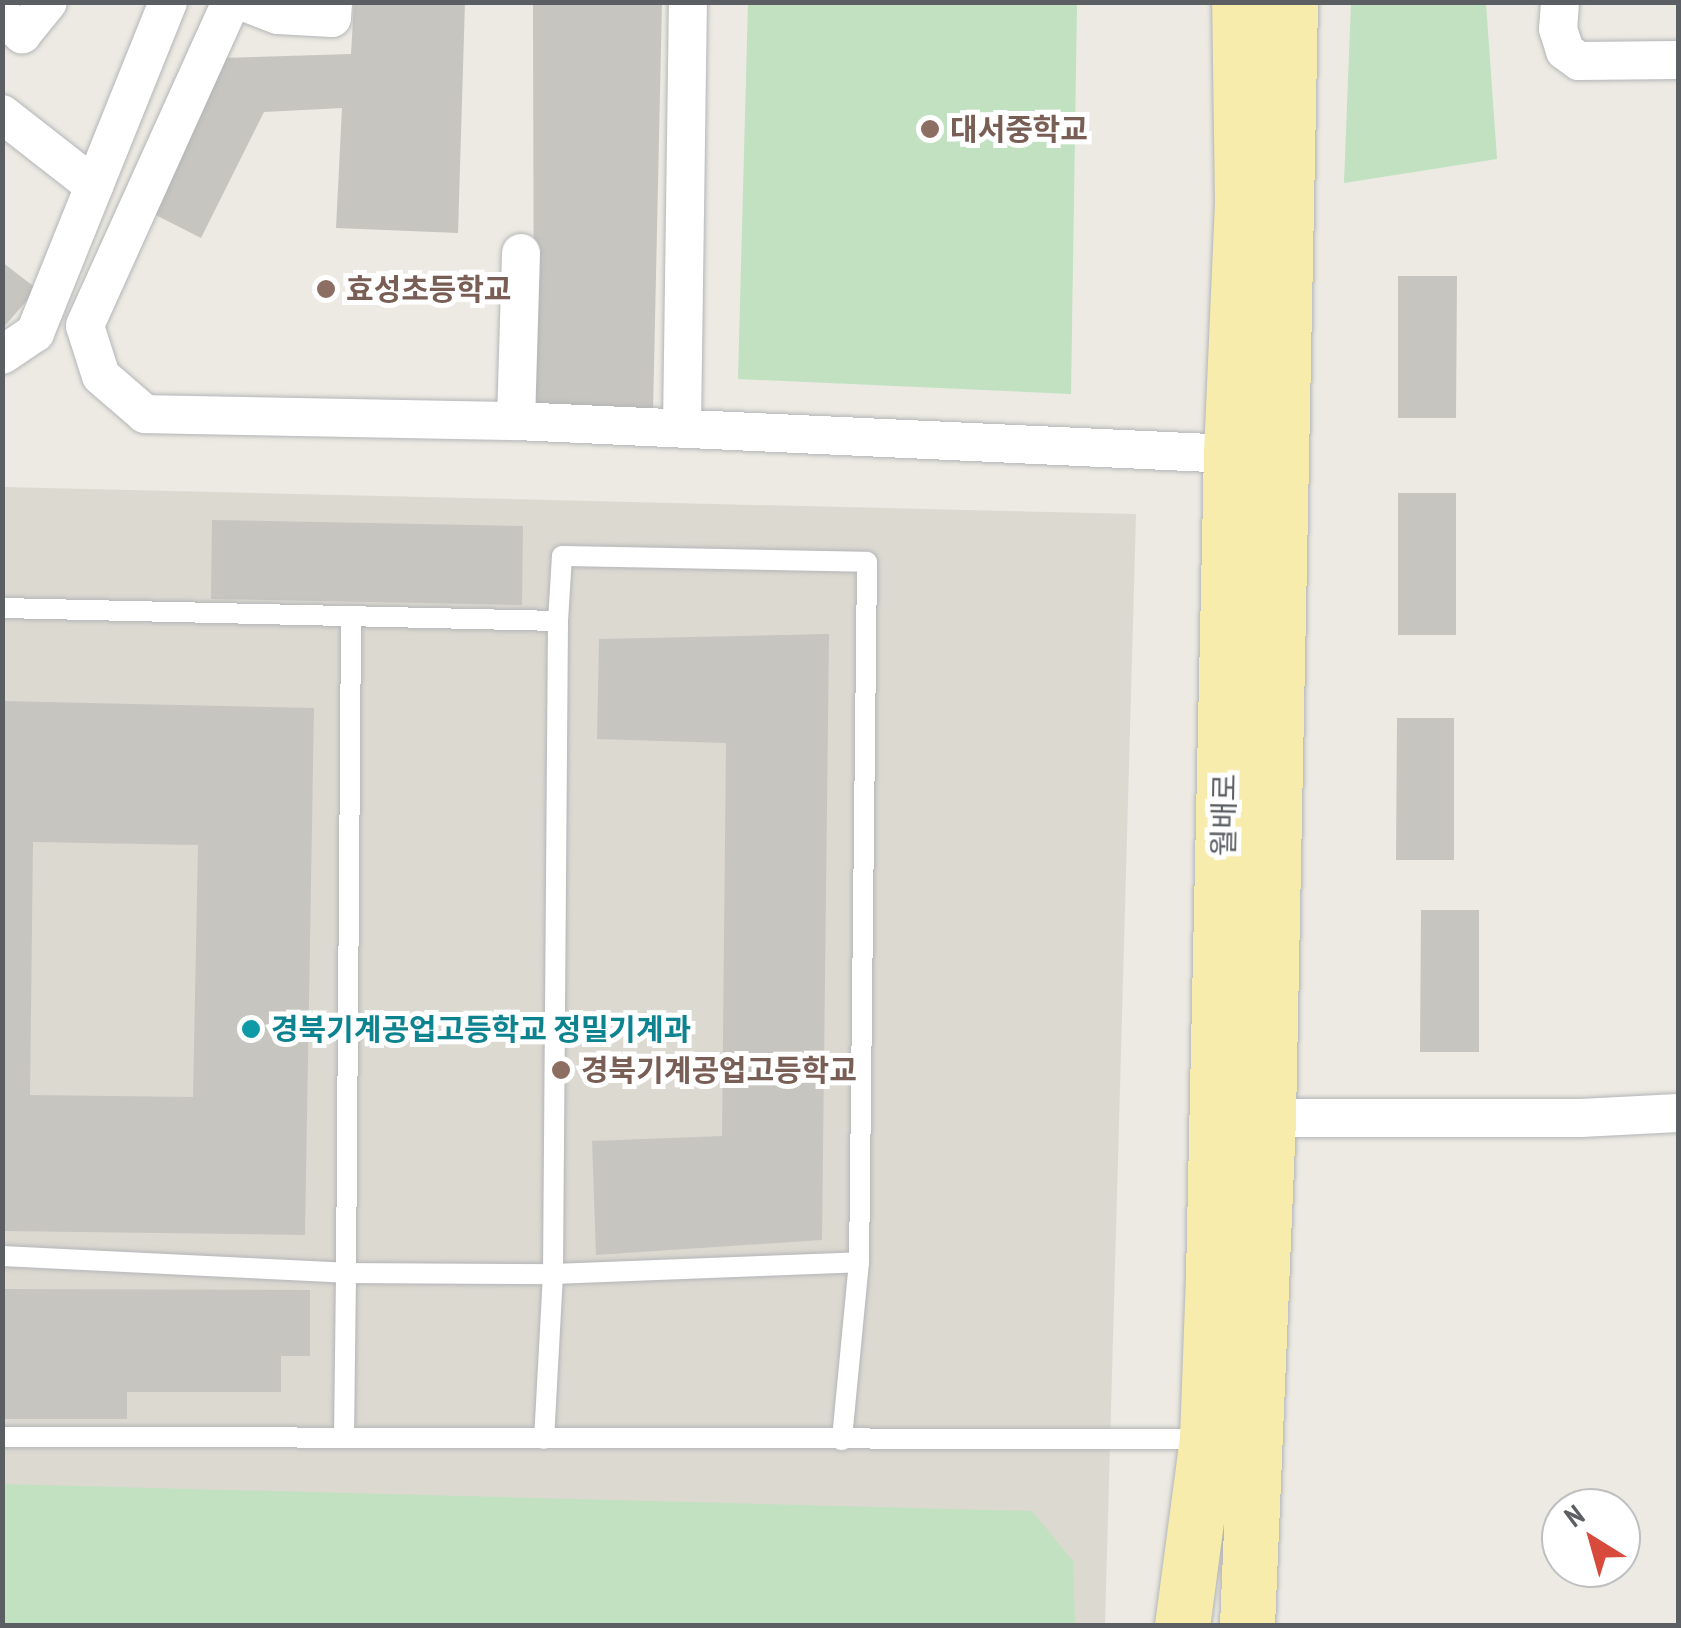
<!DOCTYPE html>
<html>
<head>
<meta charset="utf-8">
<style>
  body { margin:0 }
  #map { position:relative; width:1681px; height:1628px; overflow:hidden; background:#eceae2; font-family:"PT Sans Narrow","Noto Sans KR",sans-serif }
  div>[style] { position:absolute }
  .education>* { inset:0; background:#dcd9d1 }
  .green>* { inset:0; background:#c1e1c1 }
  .building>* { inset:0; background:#c7c5c0 }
  .roads { filter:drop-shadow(0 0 2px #b3b5b8) drop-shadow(0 0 2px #b3b5b8) }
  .service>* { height:20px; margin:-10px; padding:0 10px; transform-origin:10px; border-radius:10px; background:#fff }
  .minor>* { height:38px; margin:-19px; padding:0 19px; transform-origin:19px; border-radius:19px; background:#fff }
  .primary>* { height:55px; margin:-27.5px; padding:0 27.5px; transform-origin:27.5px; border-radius:27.5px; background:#f7ecac }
  .dots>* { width:28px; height:28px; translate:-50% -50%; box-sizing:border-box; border:5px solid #fff; border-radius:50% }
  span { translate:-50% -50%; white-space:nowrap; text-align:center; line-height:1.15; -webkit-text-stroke:10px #fff; paint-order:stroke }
  .education-label { font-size:30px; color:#785e54; font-weight:700 }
  .left { translate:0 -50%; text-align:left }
  .street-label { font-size:30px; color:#5b5e62 }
  .culture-label { font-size:30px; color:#0d838f; font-weight:700 }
  .frame { position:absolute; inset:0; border:5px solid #5b5e62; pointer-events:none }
  .north { position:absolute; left:1541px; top:1488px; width:100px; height:100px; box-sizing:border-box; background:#fff; border:2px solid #bdbfc0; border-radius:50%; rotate:323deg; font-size:28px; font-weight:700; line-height:40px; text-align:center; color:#5b5e62 }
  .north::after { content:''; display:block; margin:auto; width:35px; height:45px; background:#d84a3c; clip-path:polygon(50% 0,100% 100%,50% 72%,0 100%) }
</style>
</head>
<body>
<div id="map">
  <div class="education">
    <i style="clip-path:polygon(3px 487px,1136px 514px,1105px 1625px,3px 1626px)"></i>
  </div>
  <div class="green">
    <i style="clip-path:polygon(748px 3px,1077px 3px,1071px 394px,738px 379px)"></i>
    <i style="clip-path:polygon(1351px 3px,1486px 3px,1497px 159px,1344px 183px)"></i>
    <i style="clip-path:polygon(3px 1484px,1032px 1511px,1073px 1561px,1075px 1625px,3px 1625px)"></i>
  </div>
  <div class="building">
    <i style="clip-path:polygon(354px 2px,465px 2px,458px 233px,336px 228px,342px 108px,264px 112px,201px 238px,144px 209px,220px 58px,351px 54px)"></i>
    <i style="clip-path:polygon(533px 2px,662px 2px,653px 412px,534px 409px)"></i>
    <i style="clip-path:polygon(2px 262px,37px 289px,2px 329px)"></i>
    <i style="clip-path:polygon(1398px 276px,1457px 276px,1456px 418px,1398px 418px)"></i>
    <i style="clip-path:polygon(1398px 493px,1456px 493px,1456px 635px,1398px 635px)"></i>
    <i style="clip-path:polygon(212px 520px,523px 526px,522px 605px,211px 599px)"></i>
    <i style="clip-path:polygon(829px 634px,822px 1240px,596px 1255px,592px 1141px,722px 1136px,726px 743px,597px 739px,599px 639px)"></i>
    <i style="clip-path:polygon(evenodd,2px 701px,314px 708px,305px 1235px,3px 1231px,2px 701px,33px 842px,198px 845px,193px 1097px,30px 1095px,33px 842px)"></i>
    <i style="clip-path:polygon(1397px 718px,1454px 718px,1454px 860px,1396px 860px)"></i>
    <i style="clip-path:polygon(1421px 910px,1479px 910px,1479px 1052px,1420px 1052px)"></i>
    <i style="clip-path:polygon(2px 1289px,310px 1290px,310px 1356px,281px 1356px,281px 1392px,127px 1392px,127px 1419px,2px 1419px)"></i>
  </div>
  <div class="roads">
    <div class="service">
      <i style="left:2px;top:608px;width:556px;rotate:1.34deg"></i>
      <i style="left:558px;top:621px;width:65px;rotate:-86.5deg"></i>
      <i style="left:562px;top:556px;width:305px;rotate:1.1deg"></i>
      <i style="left:867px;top:562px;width:700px;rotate:90.65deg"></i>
      <i style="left:859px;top:1262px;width:179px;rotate:95.5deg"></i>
      <i style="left:558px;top:621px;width:653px;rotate:90.44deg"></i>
      <i style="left:553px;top:1274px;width:306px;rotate:-2.2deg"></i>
      <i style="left:2px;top:1256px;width:344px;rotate:2.8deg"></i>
      <i style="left:346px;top:1273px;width:657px;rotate:-89.56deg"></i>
      <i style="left:2px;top:1437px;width:1203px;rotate:0.1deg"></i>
      <i style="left:344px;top:1438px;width:165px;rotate:-89.3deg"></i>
      <i style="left:346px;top:1273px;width:207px;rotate:0.3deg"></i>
      <i style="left:553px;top:1274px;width:165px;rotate:93.1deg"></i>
    </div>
    <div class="minor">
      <i style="left:231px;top:2px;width:355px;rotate:114.3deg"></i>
      <i style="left:85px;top:326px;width:52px;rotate:72.3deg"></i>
      <i style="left:101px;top:376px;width:58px;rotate:40.8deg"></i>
      <i style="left:145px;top:414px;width:371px;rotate:1.1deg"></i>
      <i style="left:244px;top:2px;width:36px;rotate:21deg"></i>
      <i style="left:278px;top:15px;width:54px;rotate:3.2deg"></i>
      <i style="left:332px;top:18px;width:16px;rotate:-86deg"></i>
      <i style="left:1560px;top:2px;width:27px;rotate:94deg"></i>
      <i style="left:1558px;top:29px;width:23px;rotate:72deg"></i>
      <i style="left:1565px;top:51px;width:17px;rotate:36deg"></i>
      <i style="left:1579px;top:61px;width:99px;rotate:-0.6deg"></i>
      <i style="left:2px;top:15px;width:28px;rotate:44deg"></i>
      <i style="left:22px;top:34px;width:41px;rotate:-50.9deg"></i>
      <i style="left:2px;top:114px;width:117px;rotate:38deg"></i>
      <i style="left:521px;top:253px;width:168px;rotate:91.7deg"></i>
      <i style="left:516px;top:421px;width:716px;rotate:2.64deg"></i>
      <i style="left:2px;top:355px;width:40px;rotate:-34deg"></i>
      <i style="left:35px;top:333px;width:357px;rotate:-68.1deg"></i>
      <i style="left:682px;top:426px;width:424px;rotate:-89.2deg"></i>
      <i style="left:1268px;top:1118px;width:313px"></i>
      <i style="left:1581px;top:1118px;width:97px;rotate:-3deg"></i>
    </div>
    <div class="primary">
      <i style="left:1182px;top:1626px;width:189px;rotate:-82.4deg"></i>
      <i style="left:1207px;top:1439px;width:163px;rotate:-87.9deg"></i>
      <i style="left:1213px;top:1276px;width:822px;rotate:-88.75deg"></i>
      <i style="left:1231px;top:454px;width:249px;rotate:-87.5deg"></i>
      <i style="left:1242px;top:205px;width:203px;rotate:-90.8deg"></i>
      <i style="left:1247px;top:1626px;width:508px;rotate:-87.63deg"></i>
      <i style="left:1268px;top:1118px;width:1116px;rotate:-88.87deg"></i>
    </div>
  </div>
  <div class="dots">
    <i style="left:930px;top:129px;background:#8d6e63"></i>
    <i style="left:326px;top:289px;background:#8d6e63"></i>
    <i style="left:251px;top:1029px;background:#0f9aa8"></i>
    <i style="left:561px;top:1070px;background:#8d6e63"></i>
  </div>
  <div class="education-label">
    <span class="left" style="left:950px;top:129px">대서중학교</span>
    <span class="left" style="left:346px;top:289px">효성초등학교</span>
    <span class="left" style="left:581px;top:1070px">경북기계공업고등학교</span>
  </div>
  <div class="street-label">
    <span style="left:1224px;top:815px;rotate:-89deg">월배로</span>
  </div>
  <div class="culture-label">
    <span class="left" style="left:271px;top:1029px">경북기계공업고등학교 정밀기계과</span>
  </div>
  <div class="frame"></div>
  <div class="north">N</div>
</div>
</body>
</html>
